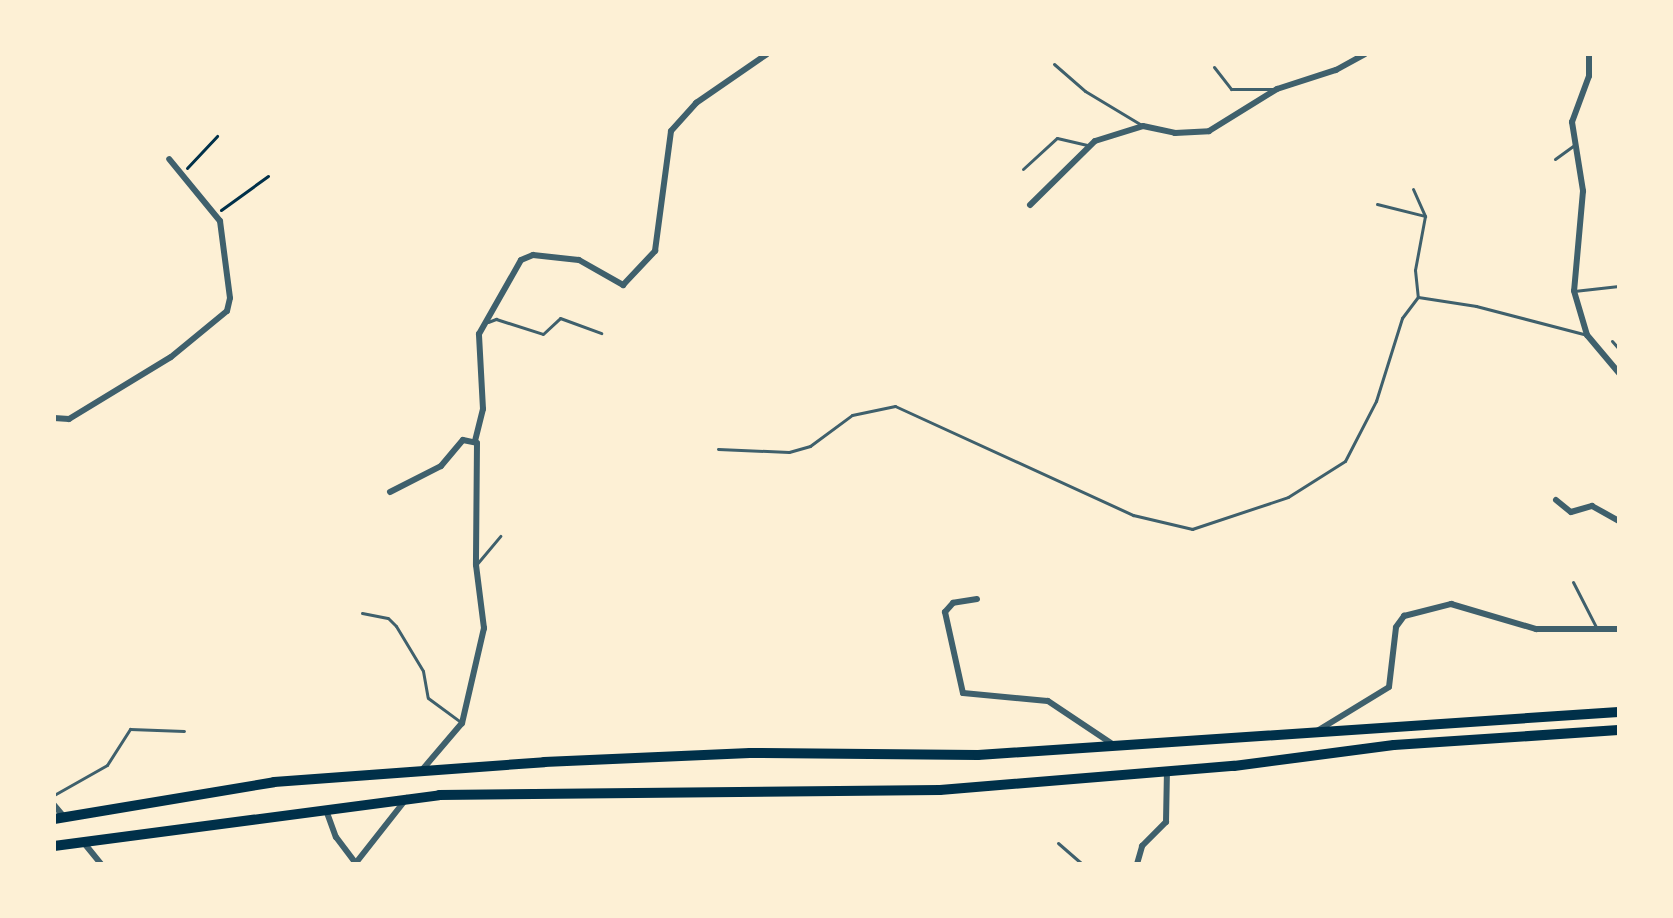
<!DOCTYPE html>
<html>
<head>
<meta charset="utf-8">
<style>
  body { margin:0 }
  #map { position:relative; width:1673px; height:918px; overflow:hidden; background:#fdf0d5; font-family:Helvetica,sans-serif }
  div>[style] { position:absolute }
  .path>* { height:3px; margin:-1.5px; padding:0 1.5px; transform-origin:1.5px; border-radius:1.5px; background:#003049 }
  .service>* { height:3px; margin:-1.5px; padding:0 1.5px; transform-origin:1.5px; border-radius:1.5px; background:#3f606c }
  .minor>* { height:6px; margin:-3px; padding:0 3px; transform-origin:3px; border-radius:3px; background:#3f606c }
  .trunk>* { height:10px; margin:-5px; padding:0 5px; transform-origin:5px; border-radius:5px; background:#003049 }
  span { translate:-50% -50%; white-space:nowrap; text-align:center; line-height:1.15; -webkit-text-stroke:6px #fdf0d5; paint-order:stroke }
  .frame { position:absolute; inset:0; border:56px solid #fdf0d5; pointer-events:none }
</style>
</head>
<body>
<div id="map">
  <div class="path">
    <i style="left:187px;top:168px;width:44px;rotate:-46.8deg"></i>
    <i style="left:221px;top:210px;width:58px;rotate:-35.9deg"></i>
  </div>
  <div class="service">
    <i style="left:1054px;top:64px;width:41px;rotate:41.1deg"></i>
    <i style="left:1085px;top:91px;width:64px;rotate:31deg"></i>
    <i style="left:1214px;top:67px;width:28px;rotate:52deg"></i>
    <i style="left:1231px;top:89px;width:42px"></i>
    <i style="left:1555px;top:159px;width:26px;rotate:-36deg"></i>
    <i style="left:1023px;top:169px;width:46px;rotate:-42.4deg"></i>
    <i style="left:1057px;top:138px;width:32px;rotate:13deg"></i>
    <i style="left:1413px;top:189px;width:30px;rotate:66deg"></i>
    <i style="left:1425px;top:216px;width:55px;rotate:100.5deg"></i>
    <i style="left:1415px;top:270px;width:27px;rotate:84deg"></i>
    <i style="left:1377px;top:204px;width:49px;rotate:14deg"></i>
    <i style="left:1574px;top:291px;width:45px;rotate:-6.3deg"></i>
    <i style="left:488px;top:322px;width:9px;rotate:-21deg"></i>
    <i style="left:496px;top:319px;width:49px;rotate:17.7deg"></i>
    <i style="left:543px;top:334px;width:23px;rotate:-43deg"></i>
    <i style="left:560px;top:318px;width:44px;rotate:20.1deg"></i>
    <i style="left:1612px;top:341px;width:11px;rotate:49deg"></i>
    <i style="left:718px;top:449px;width:71px;rotate:2.4deg"></i>
    <i style="left:789px;top:452px;width:22px;rotate:-16deg"></i>
    <i style="left:810px;top:446px;width:52px;rotate:-36.4deg"></i>
    <i style="left:852px;top:415px;width:44px;rotate:-11.8deg"></i>
    <i style="left:895px;top:406px;width:262px;rotate:24.6deg"></i>
    <i style="left:1133px;top:515px;width:61px;rotate:13.3deg"></i>
    <i style="left:1192px;top:529px;width:101px;rotate:-18.4deg"></i>
    <i style="left:1288px;top:497px;width:67px;rotate:-32.3deg"></i>
    <i style="left:1345px;top:461px;width:68px;rotate:-62.7deg"></i>
    <i style="left:1376px;top:401px;width:87px;rotate:-72.6deg"></i>
    <i style="left:1402px;top:318px;width:26px;rotate:-53deg"></i>
    <i style="left:1418px;top:297px;width:59px;rotate:8.8deg"></i>
    <i style="left:1476px;top:306px;width:115px;rotate:14.6deg"></i>
    <i style="left:476px;top:565px;width:38px;rotate:-50deg"></i>
    <i style="left:1573px;top:582px;width:53px;rotate:62.9deg"></i>
    <i style="left:362px;top:613px;width:26px;rotate:11deg"></i>
    <i style="left:388px;top:618px;width:11px;rotate:45deg"></i>
    <i style="left:396px;top:626px;width:52px;rotate:59deg"></i>
    <i style="left:423px;top:671px;width:27px;rotate:80deg"></i>
    <i style="left:428px;top:698px;width:42px;rotate:36.3deg"></i>
    <i style="left:54px;top:795px;width:61px;rotate:-29.5deg"></i>
    <i style="left:107px;top:765px;width:43px;rotate:-57.4deg"></i>
    <i style="left:130px;top:729px;width:54px;rotate:2.1deg"></i>
    <i style="left:1058px;top:843px;width:32px;rotate:41deg"></i>
  </div>
  <div class="minor">
    <i style="left:1589px;top:54px;width:22px;rotate:90deg"></i>
    <i style="left:1589px;top:76px;width:49px;rotate:110.3deg"></i>
    <i style="left:1572px;top:122px;width:70px;rotate:80.9deg"></i>
    <i style="left:1583px;top:191px;width:100px;rotate:95.1deg"></i>
    <i style="left:1574px;top:291px;width:46px;rotate:73.5deg"></i>
    <i style="left:1587px;top:335px;width:50px;rotate:49.9deg"></i>
    <i style="left:1030px;top:205px;width:91px;rotate:-44.6deg"></i>
    <i style="left:1095px;top:141px;width:50px;rotate:-17.4deg"></i>
    <i style="left:1143px;top:126px;width:33px;rotate:12deg"></i>
    <i style="left:1175px;top:133px;width:34px;rotate:-3deg"></i>
    <i style="left:1209px;top:131px;width:80px;rotate:-31.7deg"></i>
    <i style="left:1277px;top:89px;width:62px;rotate:-17.9deg"></i>
    <i style="left:1336px;top:70px;width:33px;rotate:-29deg"></i>
    <i style="left:54px;top:418px;width:15px;rotate:4deg"></i>
    <i style="left:69px;top:419px;width:119px;rotate:-31.3deg"></i>
    <i style="left:171px;top:357px;width:72px;rotate:-39.4deg"></i>
    <i style="left:227px;top:311px;width:13px;rotate:-77deg"></i>
    <i style="left:230px;top:298px;width:78px;rotate:-97.4deg"></i>
    <i style="left:220px;top:221px;width:80px;rotate:-129.4deg"></i>
    <i style="left:475px;top:441px;width:33px;rotate:-76deg"></i>
    <i style="left:483px;top:409px;width:75px;rotate:-93.1deg"></i>
    <i style="left:479px;top:334px;width:85px;rotate:-60.4deg"></i>
    <i style="left:521px;top:260px;width:13px;rotate:-23deg"></i>
    <i style="left:533px;top:255px;width:46px;rotate:6.2deg"></i>
    <i style="left:579px;top:260px;width:51px;rotate:29.6deg"></i>
    <i style="left:623px;top:285px;width:47px;rotate:-46.7deg"></i>
    <i style="left:655px;top:251px;width:121px;rotate:-82.4deg"></i>
    <i style="left:671px;top:131px;width:38px;rotate:-48deg"></i>
    <i style="left:696px;top:103px;width:86px;rotate:-34.6deg"></i>
    <i style="left:390px;top:492px;width:57px;rotate:-27deg"></i>
    <i style="left:441px;top:466px;width:34px;rotate:-50deg"></i>
    <i style="left:463px;top:440px;width:14px;rotate:12deg"></i>
    <i style="left:477px;top:443px;width:122px;rotate:90.5deg"></i>
    <i style="left:476px;top:565px;width:64px;rotate:82.8deg"></i>
    <i style="left:484px;top:628px;width:98px;rotate:103deg"></i>
    <i style="left:462px;top:723px;width:62px;rotate:130.4deg"></i>
    <i style="left:1556px;top:500px;width:19px;rotate:39deg"></i>
    <i style="left:1571px;top:512px;width:22px;rotate:-16deg"></i>
    <i style="left:1592px;top:506px;width:31px;rotate:29deg"></i>
    <i style="left:977px;top:599px;width:24px;rotate:171deg"></i>
    <i style="left:953px;top:603px;width:12px;rotate:132deg"></i>
    <i style="left:945px;top:612px;width:83px;rotate:77.5deg"></i>
    <i style="left:963px;top:693px;width:85px;rotate:5.4deg"></i>
    <i style="left:1048px;top:701px;width:76px;rotate:33.7deg"></i>
    <i style="left:1317px;top:731px;width:84px;rotate:-31.4deg"></i>
    <i style="left:1389px;top:687px;width:60px;rotate:-83.3deg"></i>
    <i style="left:1396px;top:627px;width:14px;rotate:-54deg"></i>
    <i style="left:1404px;top:616px;width:49px;rotate:-14.3deg"></i>
    <i style="left:1451px;top:604px;width:89px;rotate:16.4deg"></i>
    <i style="left:1536px;top:629px;width:83px"></i>
    <i style="left:54px;top:805px;width:17px;rotate:50deg"></i>
    <i style="left:326px;top:810px;width:29px;rotate:70deg"></i>
    <i style="left:336px;top:837px;width:31px;rotate:53deg"></i>
    <i style="left:84px;top:843px;width:27px;rotate:51deg"></i>
    <i style="left:355px;top:864px;width:84px;rotate:-51.8deg"></i>
    <i style="left:1137px;top:864px;width:19px;rotate:-74deg"></i>
    <i style="left:1142px;top:846px;width:34px;rotate:-45deg"></i>
    <i style="left:1166px;top:822px;width:50px;rotate:-88.9deg"></i>
  </div>
  <div class="trunk">
    <i style="left:54px;top:819px;width:223px;rotate:-9.5deg"></i>
    <i style="left:274px;top:782px;width:271px;rotate:-4.2deg"></i>
    <i style="left:544px;top:762px;width:206px;rotate:-2.5deg"></i>
    <i style="left:750px;top:753px;width:228px;rotate:0.5deg"></i>
    <i style="left:978px;top:755px;width:642px;rotate:-3.84deg"></i>
    <i style="left:54px;top:846px;width:388px;rotate:-7.5deg"></i>
    <i style="left:439px;top:795px;width:501px;rotate:-0.57deg"></i>
    <i style="left:940px;top:790px;width:295px;rotate:-4.7deg"></i>
    <i style="left:1234px;top:766px;width:161px;rotate:-7.5deg"></i>
    <i style="left:1394px;top:745px;width:225px;rotate:-3.8deg"></i>
  </div>
  <div class="frame"></div>
</div>
</body>
</html>
